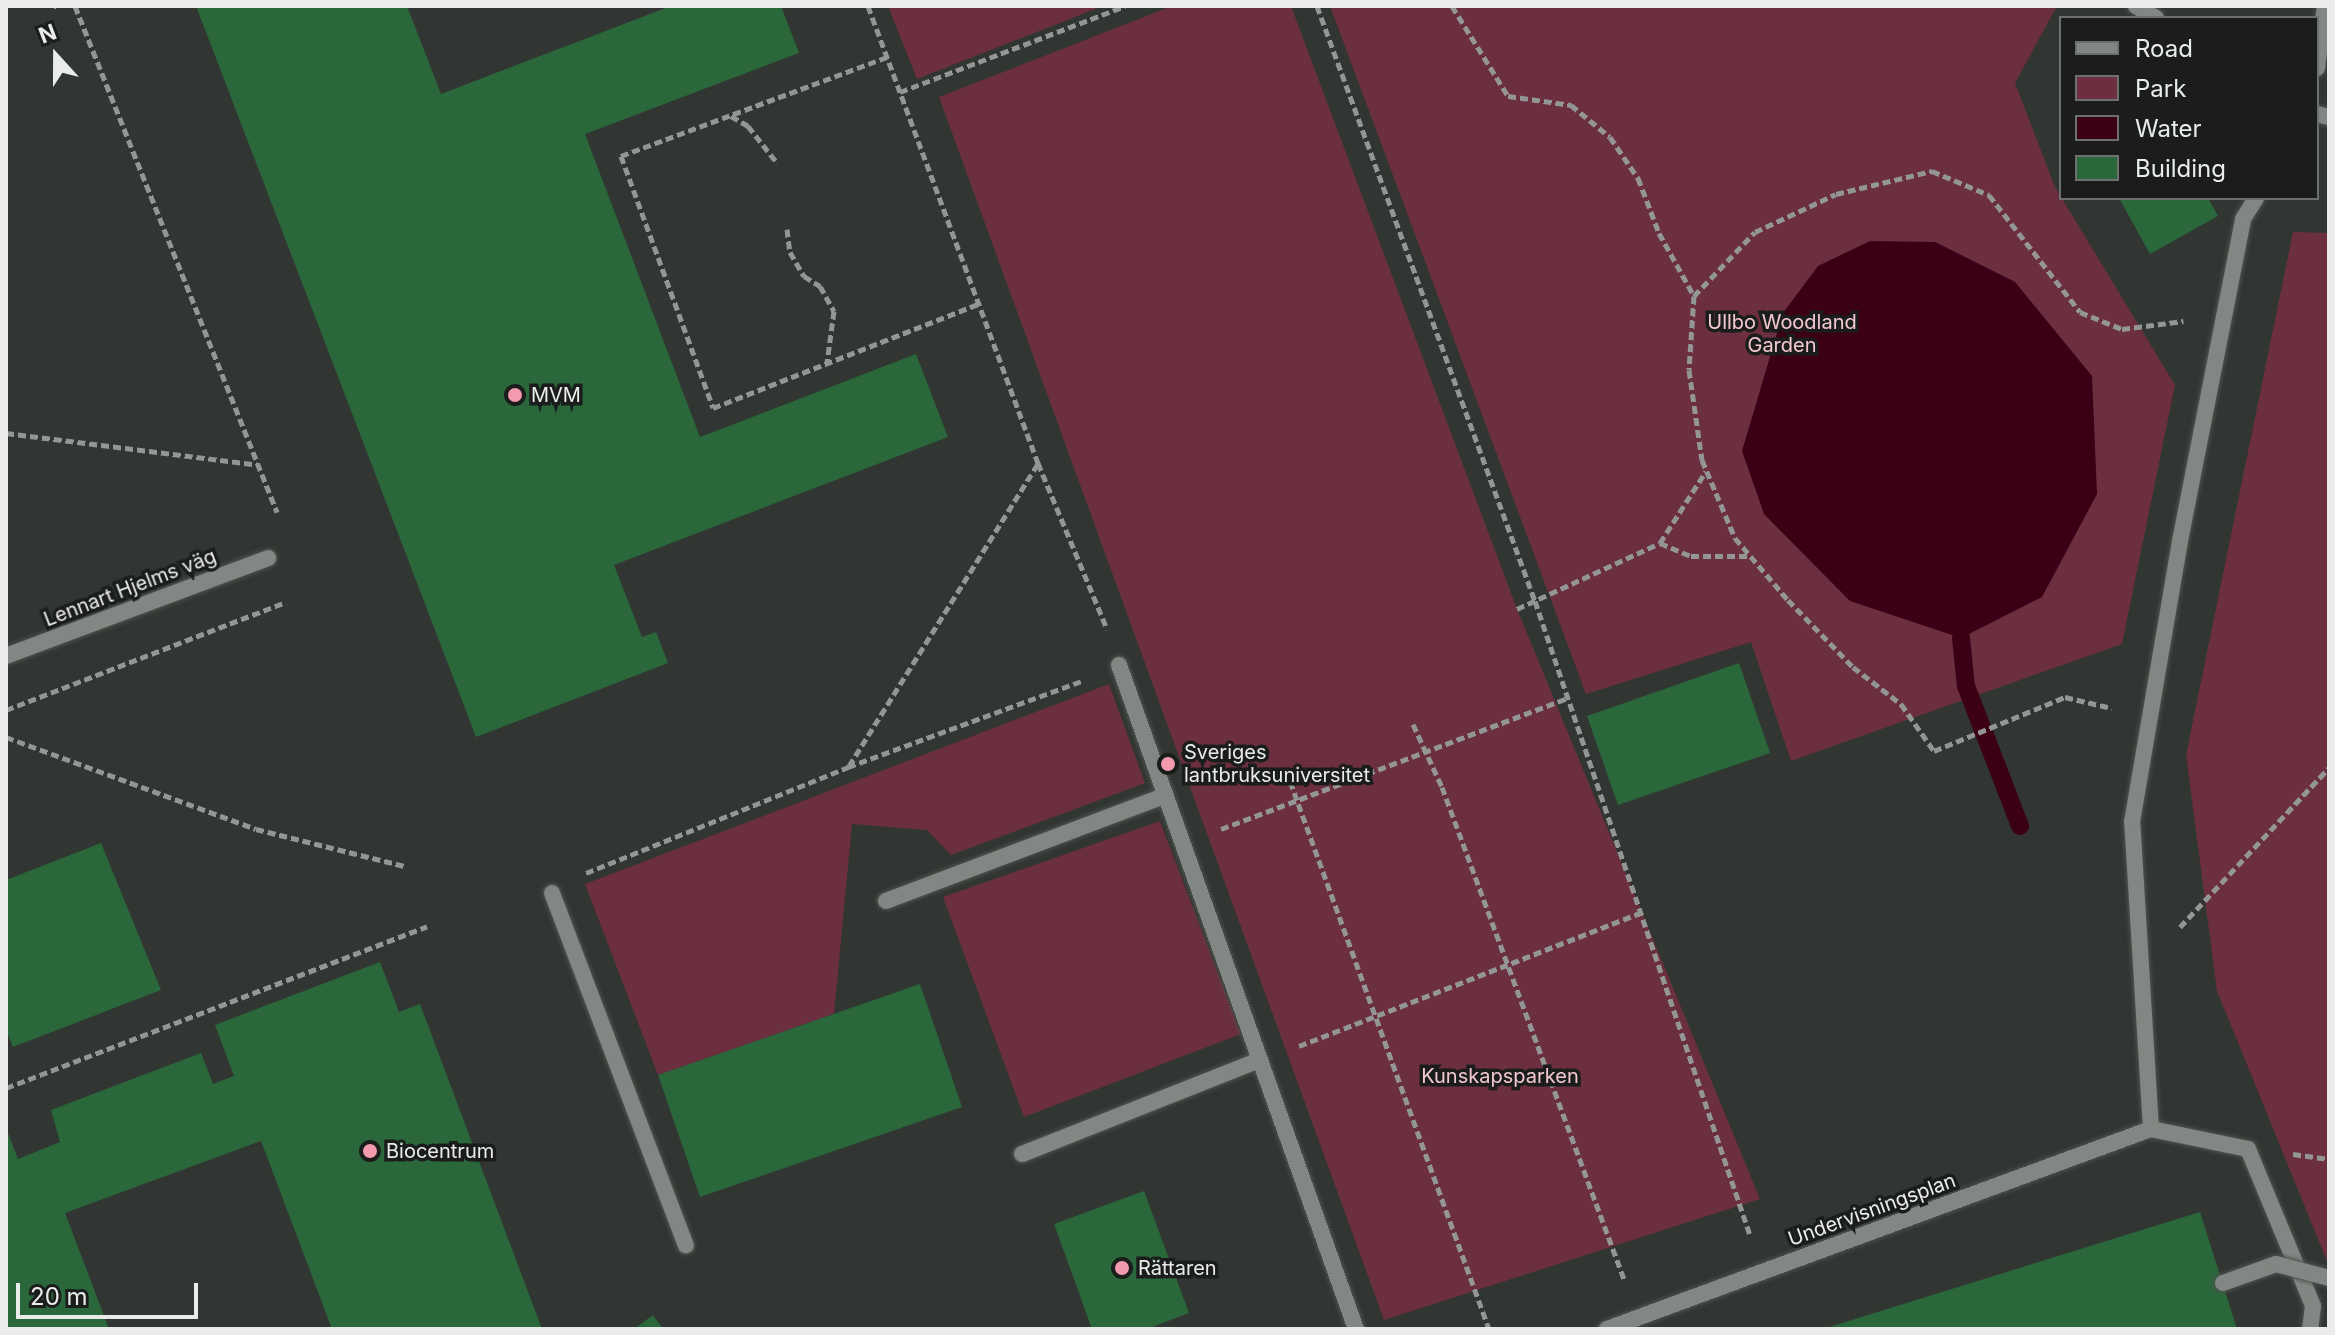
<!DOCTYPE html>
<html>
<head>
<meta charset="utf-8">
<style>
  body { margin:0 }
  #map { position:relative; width:2335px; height:1335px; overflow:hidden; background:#313632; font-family:Inter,sans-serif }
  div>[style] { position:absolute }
  .green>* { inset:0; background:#6b2f3f }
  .water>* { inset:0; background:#3b0016 }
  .stream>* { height:18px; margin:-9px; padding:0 9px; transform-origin:9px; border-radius:9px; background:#3b0016 }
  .building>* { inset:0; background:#2a673b }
  .path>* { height:5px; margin-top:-2.5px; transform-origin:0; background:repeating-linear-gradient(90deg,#939694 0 8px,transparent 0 12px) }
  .roads { filter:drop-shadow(0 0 2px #4f5350) drop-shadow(0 0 2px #4f5350) }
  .service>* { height:16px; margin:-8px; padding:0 8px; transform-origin:8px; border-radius:8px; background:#818782 }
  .minor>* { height:16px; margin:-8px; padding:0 8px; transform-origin:8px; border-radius:8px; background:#818782 }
  .bridges { filter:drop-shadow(0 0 2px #4f5350) drop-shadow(0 0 2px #4f5350) }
  .service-bridge>* { height:16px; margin:-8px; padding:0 8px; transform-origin:8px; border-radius:8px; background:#818782 }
  .dots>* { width:22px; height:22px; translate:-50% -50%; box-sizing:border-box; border:4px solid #1a1d1b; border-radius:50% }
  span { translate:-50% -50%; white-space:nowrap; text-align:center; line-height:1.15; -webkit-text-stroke:7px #1a1d1b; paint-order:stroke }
  .park-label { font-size:20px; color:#f3c8d1 }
  .poi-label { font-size:20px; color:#e9ecea }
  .left { translate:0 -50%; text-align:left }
  .street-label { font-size:20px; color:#e9ecea }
  .frame { position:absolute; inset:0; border:8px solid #e9ecea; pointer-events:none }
  .legend { position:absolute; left:2059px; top:16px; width:260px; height:184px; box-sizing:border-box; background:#1a1d1b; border:2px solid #6d706e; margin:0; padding:10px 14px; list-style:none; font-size:24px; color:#e9ecea }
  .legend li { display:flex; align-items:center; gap:16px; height:40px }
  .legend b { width:40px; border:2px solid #6d706e }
  .north { position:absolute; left:16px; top:16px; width:80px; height:80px; -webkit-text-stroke:6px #1a1d1b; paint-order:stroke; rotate:339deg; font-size:22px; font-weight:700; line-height:32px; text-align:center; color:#e9ecea }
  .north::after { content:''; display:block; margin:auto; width:28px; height:36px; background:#e9ecea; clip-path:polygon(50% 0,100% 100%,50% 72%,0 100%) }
  .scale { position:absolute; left:16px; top:1283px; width:182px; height:36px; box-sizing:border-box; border:4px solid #e9ecea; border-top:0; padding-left:10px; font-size:24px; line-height:28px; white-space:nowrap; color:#e9ecea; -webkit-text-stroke:6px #1a1d1b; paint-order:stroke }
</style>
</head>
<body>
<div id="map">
  <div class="green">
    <i style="clip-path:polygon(888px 6px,1103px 6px,917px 79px)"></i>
    <i style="clip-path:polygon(1172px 6px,1291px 6px,1517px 609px,1760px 1199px,1384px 1320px,939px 97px)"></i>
    <i style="clip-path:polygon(1330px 6px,2057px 6px,2015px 83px,2055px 187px,2175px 385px,2122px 644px,1791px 761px,1751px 642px,1586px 694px)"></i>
    <i style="clip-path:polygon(2293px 232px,2329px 233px,2329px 1266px,2217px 991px,2186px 755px)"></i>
    <i style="clip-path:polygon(1109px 684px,1145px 783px,951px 855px,927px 830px,852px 824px,834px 1014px,658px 1075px,585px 884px)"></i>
    <i style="clip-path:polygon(1160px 821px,1241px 1034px,1024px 1117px,943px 897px)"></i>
  </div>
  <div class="water">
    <i style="clip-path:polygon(1870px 241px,1935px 242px,2015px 282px,2092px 376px,2097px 494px,2042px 597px,1961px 638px,1850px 601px,1764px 514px,1742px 451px,1783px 313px,1818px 266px)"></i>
  </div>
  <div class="stream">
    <i style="left:1961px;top:638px;width:48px;rotate:84.1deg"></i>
    <i style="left:1966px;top:686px;width:150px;rotate:68.9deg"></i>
  </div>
  <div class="building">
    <i style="clip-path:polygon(196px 6px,407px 6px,441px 94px,671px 6px,781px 6px,799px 53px,585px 134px,700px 437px,916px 354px,948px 437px,614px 565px,642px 637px,656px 632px,668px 663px,476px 737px)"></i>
    <i style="clip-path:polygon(2119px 198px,2208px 198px,2218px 216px,2150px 254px)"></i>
    <i style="clip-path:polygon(1739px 663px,1770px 753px,1618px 805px,1587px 716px)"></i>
    <i style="clip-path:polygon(101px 843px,161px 990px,13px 1047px,6px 1030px,6px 880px)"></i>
    <i style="clip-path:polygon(380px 962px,399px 1012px,420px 1004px,542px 1329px,332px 1329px,261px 1141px,65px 1213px,109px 1329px,6px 1329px,6px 1128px,18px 1159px,60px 1142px,51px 1110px,201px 1053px,213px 1084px,234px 1076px,215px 1025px)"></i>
    <i style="clip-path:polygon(920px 984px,962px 1107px,700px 1197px,658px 1075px)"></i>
    <i style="clip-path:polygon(1144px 1191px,1189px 1313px,1147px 1329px,1092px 1329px,1054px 1224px)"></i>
    <i style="clip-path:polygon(2200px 1212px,2237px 1329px,1826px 1329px,1826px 1328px)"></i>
    <i style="clip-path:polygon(653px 1315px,663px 1329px,634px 1329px)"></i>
  </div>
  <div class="path">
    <i style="left:54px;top:6px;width:2px"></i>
    <i style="left:75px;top:6px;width:545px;rotate:68.24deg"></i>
    <i style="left:868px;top:6px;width:488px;rotate:69.6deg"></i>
    <i style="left:1038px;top:463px;width:180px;rotate:67.4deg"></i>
    <i style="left:1317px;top:6px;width:634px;rotate:69.88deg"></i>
    <i style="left:1535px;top:601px;width:669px;rotate:71.27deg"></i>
    <i style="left:1452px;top:6px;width:106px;rotate:58.1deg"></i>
    <i style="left:1508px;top:96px;width:64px;rotate:8.1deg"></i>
    <i style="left:1571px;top:105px;width:50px;rotate:39.4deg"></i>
    <i style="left:1610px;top:137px;width:50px;rotate:55.7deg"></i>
    <i style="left:1638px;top:178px;width:59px;rotate:69.1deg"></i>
    <i style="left:1659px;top:233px;width:72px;rotate:60.9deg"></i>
    <i style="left:1694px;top:296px;width:74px;rotate:93.9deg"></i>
    <i style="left:1689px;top:370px;width:91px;rotate:81.8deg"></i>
    <i style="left:1702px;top:460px;width:85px;rotate:67.1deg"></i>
    <i style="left:1735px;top:538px;width:82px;rotate:49.5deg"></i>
    <i style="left:1788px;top:600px;width:93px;rotate:45.9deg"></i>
    <i style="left:1853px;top:667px;width:61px;rotate:37.6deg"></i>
    <i style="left:1901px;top:704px;width:57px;rotate:54.9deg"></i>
    <i style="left:1934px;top:751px;width:142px;rotate:-22.4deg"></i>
    <i style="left:2065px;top:697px;width:48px;rotate:13.2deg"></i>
    <i style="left:887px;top:57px;width:284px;rotate:159.6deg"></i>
    <i style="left:621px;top:156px;width:268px;rotate:69.9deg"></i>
    <i style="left:713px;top:408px;width:288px;rotate:-21.4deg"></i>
    <i style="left:900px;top:92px;width:241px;rotate:-20.9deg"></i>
    <i style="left:731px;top:116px;width:20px;rotate:30deg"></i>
    <i style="left:748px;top:126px;width:48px;rotate:51.7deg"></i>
    <i style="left:787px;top:229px;width:23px;rotate:83deg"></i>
    <i style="left:790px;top:252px;width:28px;rotate:60deg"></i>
    <i style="left:804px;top:276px;width:19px;rotate:32deg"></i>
    <i style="left:820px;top:286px;width:29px;rotate:61deg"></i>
    <i style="left:834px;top:311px;width:52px;rotate:97.7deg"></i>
    <i style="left:1694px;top:296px;width:88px;rotate:-46.4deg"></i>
    <i style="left:1755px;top:232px;width:89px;rotate:-25.1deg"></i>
    <i style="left:1836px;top:194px;width:99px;rotate:-13.5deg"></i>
    <i style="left:1932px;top:171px;width:62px;rotate:22.8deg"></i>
    <i style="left:1989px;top:195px;width:148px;rotate:52.1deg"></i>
    <i style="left:2080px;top:312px;width:45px;rotate:22deg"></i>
    <i style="left:2122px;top:329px;width:62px;rotate:-7.5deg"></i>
    <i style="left:6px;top:433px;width:254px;rotate:7.2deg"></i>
    <i style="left:1660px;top:543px;width:34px;rotate:23deg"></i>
    <i style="left:1691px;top:556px;width:58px"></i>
    <i style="left:1517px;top:609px;width:157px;rotate:-24.8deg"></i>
    <i style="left:1660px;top:543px;width:85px;rotate:-57.4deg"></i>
    <i style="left:6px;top:710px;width:298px;rotate:-21.1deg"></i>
    <i style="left:1413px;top:724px;width:69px;rotate:65.3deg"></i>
    <i style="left:1442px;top:787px;width:525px;rotate:69.7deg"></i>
    <i style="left:6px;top:737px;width:266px;rotate:20.2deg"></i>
    <i style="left:256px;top:829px;width:153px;rotate:14deg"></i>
    <i style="left:849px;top:766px;width:357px;rotate:-58deg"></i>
    <i style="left:1286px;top:770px;width:595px;rotate:70.04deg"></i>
    <i style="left:1221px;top:829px;width:370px;rotate:-20.7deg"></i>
    <i style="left:586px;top:873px;width:283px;rotate:-22deg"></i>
    <i style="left:848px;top:767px;width:252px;rotate:-20.2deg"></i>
    <i style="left:2180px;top:927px;width:218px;rotate:-46.9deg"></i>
    <i style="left:1299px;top:1046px;width:367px;rotate:-21.3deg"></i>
    <i style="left:6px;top:1088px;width:451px;rotate:-21deg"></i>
    <i style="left:2293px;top:1154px;width:36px;rotate:8deg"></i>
  </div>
  <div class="roads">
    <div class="service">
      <i style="left:2136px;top:6px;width:23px;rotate:31deg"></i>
      <i style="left:2317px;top:114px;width:12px;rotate:14deg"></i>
      <i style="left:6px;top:656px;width:280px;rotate:-20.5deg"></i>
      <i style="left:1119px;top:665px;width:705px;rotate:70.36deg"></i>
      <i style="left:552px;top:893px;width:377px;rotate:69.2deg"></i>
      <i style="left:886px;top:901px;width:299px;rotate:-20.7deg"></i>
      <i style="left:2151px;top:1129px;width:308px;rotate:-93.5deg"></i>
      <i style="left:2132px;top:822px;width:285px;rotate:-80.3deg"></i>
      <i style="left:2180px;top:541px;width:328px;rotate:-78.9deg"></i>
      <i style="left:2243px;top:219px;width:25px;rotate:-58deg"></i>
      <i style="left:2151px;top:1129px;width:99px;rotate:11.7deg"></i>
      <i style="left:2248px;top:1149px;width:170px;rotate:67.5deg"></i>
      <i style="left:2313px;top:1306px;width:23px;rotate:97deg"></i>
      <i style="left:1022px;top:1154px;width:256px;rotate:-21.6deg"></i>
      <i style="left:1607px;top:1329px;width:580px;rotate:-20.19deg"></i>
    </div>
    <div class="minor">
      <i style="left:2317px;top:68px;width:63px;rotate:-82.6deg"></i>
    </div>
  </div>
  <div class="bridges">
    <div class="service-bridge">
      <i style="left:2223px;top:1283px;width:56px;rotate:-19.7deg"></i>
      <i style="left:2276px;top:1264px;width:55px;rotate:14.8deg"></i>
    </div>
  </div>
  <div class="dots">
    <i style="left:515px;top:395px;background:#f29aae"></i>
    <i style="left:1168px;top:764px;background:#f29aae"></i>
    <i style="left:370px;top:1151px;background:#f29aae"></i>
    <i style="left:1122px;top:1268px;background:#f29aae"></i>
  </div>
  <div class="park-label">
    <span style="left:1782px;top:334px">Ullbo Woodland<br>Garden</span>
    <span style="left:1500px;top:1076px">Kunskapsparken</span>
  </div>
  <div class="poi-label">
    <span class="left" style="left:531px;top:395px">MVM</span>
    <span class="left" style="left:1184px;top:764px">Sveriges<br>lantbruksuniversitet</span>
    <span class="left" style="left:386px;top:1151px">Biocentrum</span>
    <span class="left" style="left:1138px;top:1268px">Rättaren</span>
  </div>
  <div class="street-label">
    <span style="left:130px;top:588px;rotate:-21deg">Lennart Hjelms väg</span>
    <span style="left:1872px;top:1210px;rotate:-20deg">Undervisningsplan</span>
  </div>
  <div class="frame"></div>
  <ul class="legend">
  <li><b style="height:10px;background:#818782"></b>Road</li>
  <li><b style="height:22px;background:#6b2f3f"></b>Park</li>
  <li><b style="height:22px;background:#3b0016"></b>Water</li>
  <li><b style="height:22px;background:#2a673b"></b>Building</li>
  </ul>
  <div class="north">N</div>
  <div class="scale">20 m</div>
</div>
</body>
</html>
